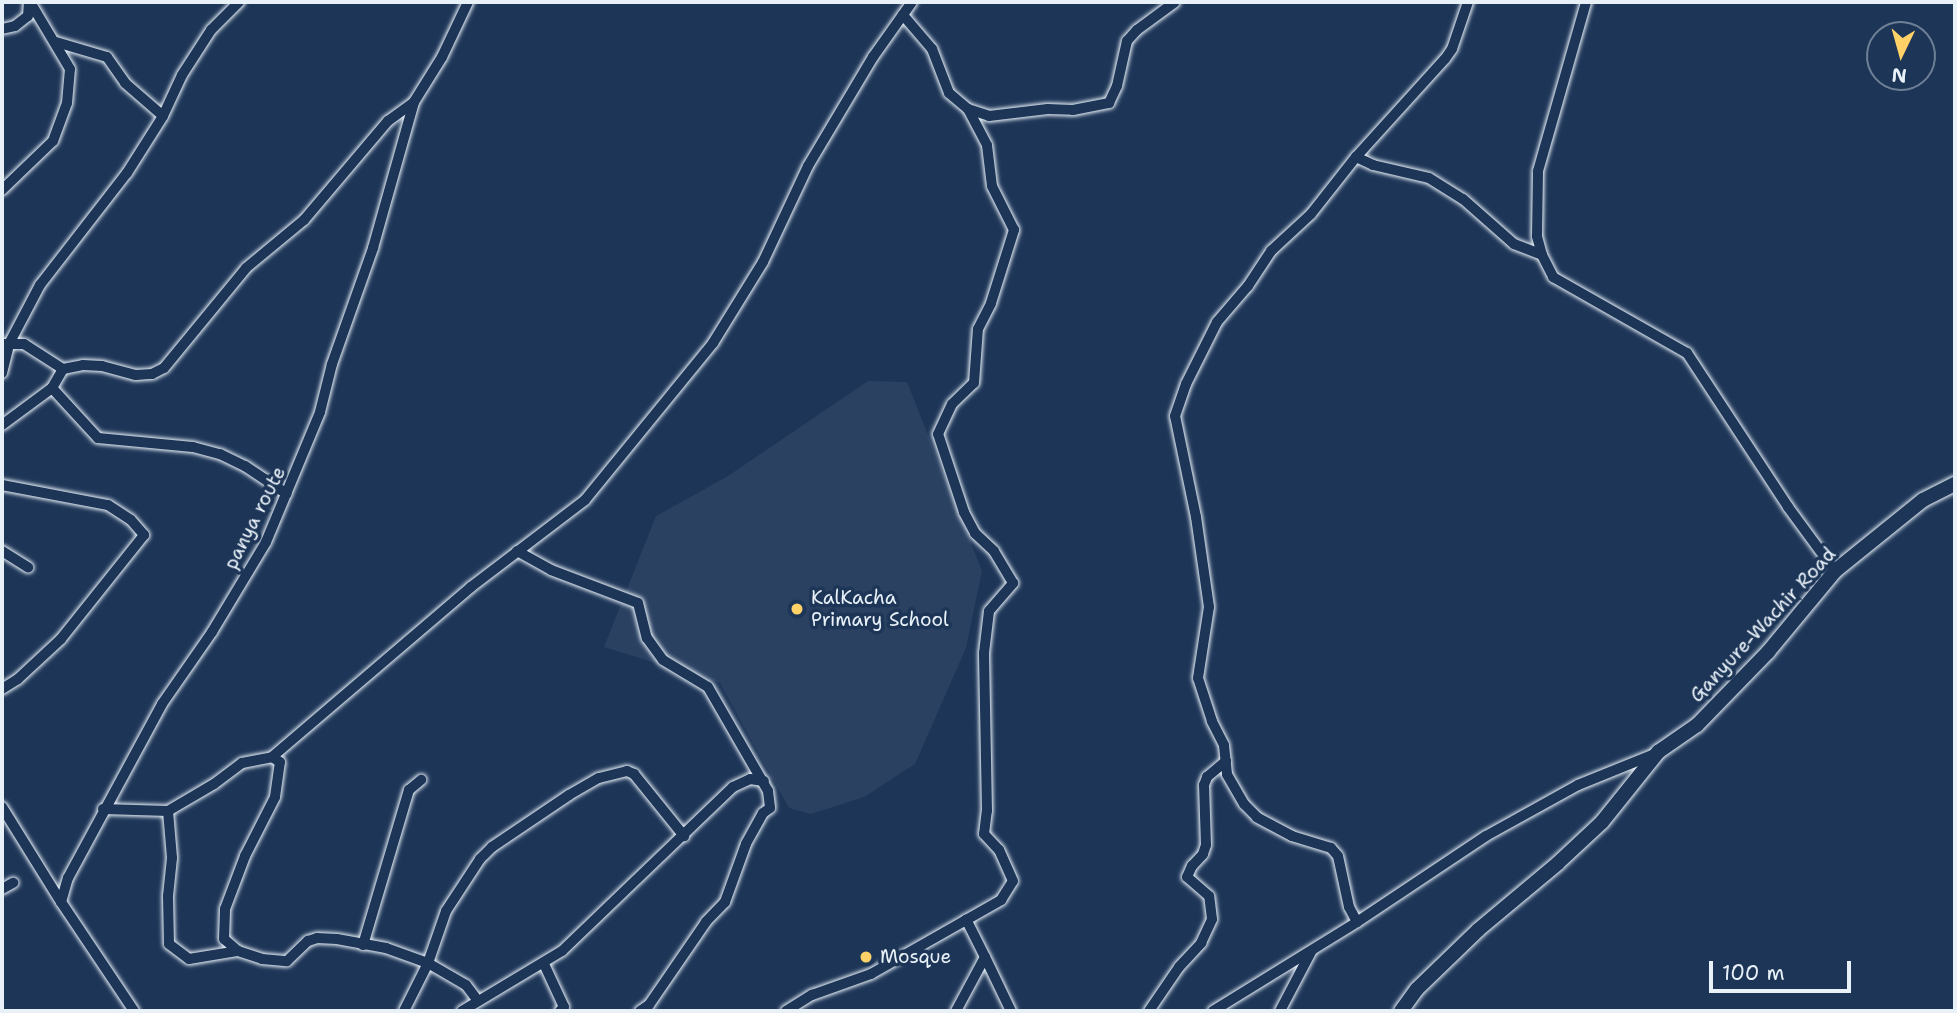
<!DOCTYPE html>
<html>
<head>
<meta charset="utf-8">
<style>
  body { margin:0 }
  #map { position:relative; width:1957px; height:1013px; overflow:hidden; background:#1d3557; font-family:"Shantell Sans",sans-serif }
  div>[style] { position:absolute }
  .built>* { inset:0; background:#2a4162 }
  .roads { filter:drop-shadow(0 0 2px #e8f1f8) drop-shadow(0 0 2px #e8f1f8) }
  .minor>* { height:10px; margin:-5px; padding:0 5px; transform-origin:5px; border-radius:5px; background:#1d3557 }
  .tertiary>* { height:14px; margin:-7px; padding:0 7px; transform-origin:7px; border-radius:7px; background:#1d3557 }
  .dots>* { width:19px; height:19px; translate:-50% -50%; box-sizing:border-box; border:4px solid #1d3557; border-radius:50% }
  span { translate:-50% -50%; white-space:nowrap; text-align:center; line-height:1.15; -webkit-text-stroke:7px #1d3557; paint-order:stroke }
  .street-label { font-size:19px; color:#e8f1f8 }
  .poi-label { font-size:19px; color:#e8f1f8 }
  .left { translate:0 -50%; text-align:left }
  .frame { position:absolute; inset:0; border:4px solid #e8f1f8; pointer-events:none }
  .north { position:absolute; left:1866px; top:21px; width:70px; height:70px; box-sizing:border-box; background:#1d3557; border:2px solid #6e8097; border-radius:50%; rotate:185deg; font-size:19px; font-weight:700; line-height:28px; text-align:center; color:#e8f1f8 }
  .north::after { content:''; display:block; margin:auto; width:24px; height:32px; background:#ffd166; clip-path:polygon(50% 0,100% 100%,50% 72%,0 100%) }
  .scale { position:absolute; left:1709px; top:961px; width:142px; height:32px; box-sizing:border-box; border:4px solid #e8f1f8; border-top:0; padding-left:9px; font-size:21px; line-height:24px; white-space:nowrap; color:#e8f1f8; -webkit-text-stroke:5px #1d3557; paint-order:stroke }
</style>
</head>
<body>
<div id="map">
  <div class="built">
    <i style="clip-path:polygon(868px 381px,907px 382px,982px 571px,966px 648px,915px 764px,864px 797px,811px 814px,789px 808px,720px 683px,604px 647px,656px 516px,728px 476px)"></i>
  </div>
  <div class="roads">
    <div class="minor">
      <i style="left:2px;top:29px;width:13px;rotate:-13deg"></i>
      <i style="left:15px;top:26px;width:16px;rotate:-38deg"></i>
      <i style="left:28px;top:16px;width:14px;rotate:-86deg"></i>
      <i style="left:56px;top:42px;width:53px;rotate:16.4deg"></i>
      <i style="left:107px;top:57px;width:32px;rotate:55deg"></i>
      <i style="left:125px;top:83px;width:50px;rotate:41deg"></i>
      <i style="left:968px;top:109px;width:22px;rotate:18deg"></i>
      <i style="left:989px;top:116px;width:59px;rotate:-6.8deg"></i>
      <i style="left:1048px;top:109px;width:25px;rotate:2deg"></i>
      <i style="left:1073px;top:110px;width:37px;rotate:-11deg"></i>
      <i style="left:1109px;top:103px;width:19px;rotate:-65deg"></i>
      <i style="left:1117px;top:86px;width:46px;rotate:-77.5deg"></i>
      <i style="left:1127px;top:41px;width:15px;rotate:-48deg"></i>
      <i style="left:1137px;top:30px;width:47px;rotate:-36.4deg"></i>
      <i style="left:1356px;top:157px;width:19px;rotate:25deg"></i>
      <i style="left:1373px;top:165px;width:57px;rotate:13.1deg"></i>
      <i style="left:1429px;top:178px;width:40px;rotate:32deg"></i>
      <i style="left:1463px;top:199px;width:68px;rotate:41.4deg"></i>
      <i style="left:1514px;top:244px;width:30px;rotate:21deg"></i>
      <i style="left:1542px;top:255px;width:25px;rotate:63deg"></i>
      <i style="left:1553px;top:277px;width:154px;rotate:29.6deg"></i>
      <i style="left:1687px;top:353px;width:184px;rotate:56.7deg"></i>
      <i style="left:1788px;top:507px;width:79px;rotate:53.7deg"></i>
      <i style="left:2px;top:190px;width:71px;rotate:-43.9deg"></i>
      <i style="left:53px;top:141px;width:40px;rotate:-69.8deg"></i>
      <i style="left:67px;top:103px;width:34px;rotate:-85deg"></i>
      <i style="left:70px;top:69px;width:78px;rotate:-120.8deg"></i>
      <i style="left:1542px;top:255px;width:20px;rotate:-105deg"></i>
      <i style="left:1537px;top:236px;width:65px;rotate:-89.1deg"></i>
      <i style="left:1538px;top:171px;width:176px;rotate:-74.1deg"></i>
      <i style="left:2px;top:344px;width:22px"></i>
      <i style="left:24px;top:344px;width:46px;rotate:32.7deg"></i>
      <i style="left:63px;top:369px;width:20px;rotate:-11deg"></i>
      <i style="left:83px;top:365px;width:19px;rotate:3deg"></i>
      <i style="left:102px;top:366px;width:35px;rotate:15deg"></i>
      <i style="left:136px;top:375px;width:16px;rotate:-4deg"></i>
      <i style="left:152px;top:374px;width:13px;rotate:-27deg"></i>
      <i style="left:164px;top:368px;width:129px;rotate:-50.6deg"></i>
      <i style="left:246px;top:268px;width:75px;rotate:-39.6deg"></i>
      <i style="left:304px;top:220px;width:130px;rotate:-49.7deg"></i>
      <i style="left:388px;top:121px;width:32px;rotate:-36deg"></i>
      <i style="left:2px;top:373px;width:30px;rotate:-76deg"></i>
      <i style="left:9px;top:344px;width:67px;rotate:-62.3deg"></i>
      <i style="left:40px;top:285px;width:142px;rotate:-52.2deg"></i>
      <i style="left:127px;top:173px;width:67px;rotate:-57.7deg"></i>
      <i style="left:163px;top:116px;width:45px;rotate:-65.1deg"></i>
      <i style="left:182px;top:75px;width:54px;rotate:-57.2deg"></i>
      <i style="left:211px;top:30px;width:40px;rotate:-45deg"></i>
      <i style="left:52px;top:388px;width:68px;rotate:47.4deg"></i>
      <i style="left:98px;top:438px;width:95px;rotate:5.4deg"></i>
      <i style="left:193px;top:447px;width:28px;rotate:15deg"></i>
      <i style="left:220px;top:454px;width:28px;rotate:26deg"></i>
      <i style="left:245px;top:466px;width:50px;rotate:33.7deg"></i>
      <i style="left:2px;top:425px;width:62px;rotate:-36.5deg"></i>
      <i style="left:52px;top:388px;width:22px;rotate:-60deg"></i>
      <i style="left:2px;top:485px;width:108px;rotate:10.7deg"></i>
      <i style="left:108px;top:505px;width:27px;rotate:33deg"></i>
      <i style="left:131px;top:520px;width:20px;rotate:49deg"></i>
      <i style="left:144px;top:535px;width:133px;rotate:128.6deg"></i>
      <i style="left:61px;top:639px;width:59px;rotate:137.1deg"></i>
      <i style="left:18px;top:679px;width:19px;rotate:148deg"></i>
      <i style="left:2px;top:551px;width:31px;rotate:32deg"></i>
      <i style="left:517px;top:551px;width:39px;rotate:29deg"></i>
      <i style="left:551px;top:570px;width:93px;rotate:20.8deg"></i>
      <i style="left:638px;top:603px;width:36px;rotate:76deg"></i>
      <i style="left:647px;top:638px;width:27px;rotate:54deg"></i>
      <i style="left:663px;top:660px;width:52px;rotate:31deg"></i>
      <i style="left:708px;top:687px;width:120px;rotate:60deg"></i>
      <i style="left:768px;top:791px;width:17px;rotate:83deg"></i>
      <i style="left:770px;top:808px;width:9px;rotate:144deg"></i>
      <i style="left:763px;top:813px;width:35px;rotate:119deg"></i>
      <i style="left:746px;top:844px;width:62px;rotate:109.9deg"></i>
      <i style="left:725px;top:902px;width:28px;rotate:134deg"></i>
      <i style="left:706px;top:922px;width:101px;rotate:124.5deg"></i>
      <i style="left:649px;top:1005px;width:11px;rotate:146deg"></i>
      <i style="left:2px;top:807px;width:112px;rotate:58.2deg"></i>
      <i style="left:103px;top:809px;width:65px;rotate:1.8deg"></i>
      <i style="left:168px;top:811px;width:53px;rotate:-30.4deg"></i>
      <i style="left:214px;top:784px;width:35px;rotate:-37deg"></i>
      <i style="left:242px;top:763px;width:31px;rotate:-11deg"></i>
      <i style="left:272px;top:757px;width:262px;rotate:-40.5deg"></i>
      <i style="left:471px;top:587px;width:143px;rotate:-37.3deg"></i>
      <i style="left:585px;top:500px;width:203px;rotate:-50.8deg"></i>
      <i style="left:713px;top:343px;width:95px;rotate:-58.3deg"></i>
      <i style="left:763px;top:262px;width:106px;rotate:-64.9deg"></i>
      <i style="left:808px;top:166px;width:127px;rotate:-59.2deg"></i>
      <i style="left:873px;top:57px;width:67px;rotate:-54.7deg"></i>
      <i style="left:168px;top:811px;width:47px;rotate:85.1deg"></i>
      <i style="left:172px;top:858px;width:38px;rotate:96deg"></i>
      <i style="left:168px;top:896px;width:48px;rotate:88.8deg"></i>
      <i style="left:169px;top:944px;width:25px;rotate:37deg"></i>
      <i style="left:189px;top:959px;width:50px;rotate:-9.3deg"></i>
      <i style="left:238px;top:951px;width:25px;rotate:18deg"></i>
      <i style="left:262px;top:959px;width:25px;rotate:5deg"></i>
      <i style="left:287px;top:961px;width:29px;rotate:-44deg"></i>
      <i style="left:308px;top:941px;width:9px;rotate:-18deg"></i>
      <i style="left:317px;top:938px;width:20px;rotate:3deg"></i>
      <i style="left:337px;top:939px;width:50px;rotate:10.4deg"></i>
      <i style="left:386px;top:948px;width:45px;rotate:19.7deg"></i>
      <i style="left:428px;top:963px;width:44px;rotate:30.1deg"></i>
      <i style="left:466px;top:985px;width:20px;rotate:53deg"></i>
      <i style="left:2px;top:889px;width:13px;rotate:-29deg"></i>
      <i style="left:1357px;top:922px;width:17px;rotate:-118deg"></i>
      <i style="left:1349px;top:907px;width:52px;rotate:-102.2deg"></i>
      <i style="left:1338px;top:856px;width:11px;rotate:-131deg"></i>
      <i style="left:1331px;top:848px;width:41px;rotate:-162.9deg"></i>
      <i style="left:1292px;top:836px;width:40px;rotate:-152deg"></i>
      <i style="left:1257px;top:817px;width:18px;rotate:-135deg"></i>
      <i style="left:1244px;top:804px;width:34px;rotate:-120deg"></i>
      <i style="left:1227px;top:774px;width:29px;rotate:-96deg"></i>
      <i style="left:1224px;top:745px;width:27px;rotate:-117deg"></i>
      <i style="left:1212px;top:721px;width:45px;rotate:-108deg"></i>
      <i style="left:1198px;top:678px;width:72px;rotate:-81.2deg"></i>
      <i style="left:1209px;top:607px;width:91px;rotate:-98.2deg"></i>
      <i style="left:1196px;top:517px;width:103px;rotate:-101.7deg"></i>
      <i style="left:1175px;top:416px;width:34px;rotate:-71deg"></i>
      <i style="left:1186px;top:384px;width:69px;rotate:-63.4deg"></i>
      <i style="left:1217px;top:322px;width:48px;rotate:-49.3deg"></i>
      <i style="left:1248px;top:286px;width:42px;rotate:-56.7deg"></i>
      <i style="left:1271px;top:251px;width:54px;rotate:-42.8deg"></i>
      <i style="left:1311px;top:214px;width:73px;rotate:-51.7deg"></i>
      <i style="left:1356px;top:157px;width:132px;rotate:-47.8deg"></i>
      <i style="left:1445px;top:59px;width:12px;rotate:-55deg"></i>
      <i style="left:1452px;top:49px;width:50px;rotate:-71.2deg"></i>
      <i style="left:363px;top:945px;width:162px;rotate:-73.5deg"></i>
      <i style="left:409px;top:790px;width:16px;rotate:-40deg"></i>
      <i style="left:238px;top:951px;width:18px;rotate:-139deg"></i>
      <i style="left:224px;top:939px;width:30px;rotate:-88deg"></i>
      <i style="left:225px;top:909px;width:57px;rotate:-69.3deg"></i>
      <i style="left:245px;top:856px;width:66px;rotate:-63deg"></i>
      <i style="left:275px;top:797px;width:35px;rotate:-82deg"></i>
      <i style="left:280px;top:762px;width:9px;rotate:-148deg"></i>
      <i style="left:985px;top:957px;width:60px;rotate:64.3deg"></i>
      <i style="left:544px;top:964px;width:47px;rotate:65.1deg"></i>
      <i style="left:564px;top:1007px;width:6px;rotate:135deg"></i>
      <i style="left:134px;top:1011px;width:131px;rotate:-123.8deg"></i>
      <i style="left:61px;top:902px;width:25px;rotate:-74deg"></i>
      <i style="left:68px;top:878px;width:198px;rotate:-61.6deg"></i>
      <i style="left:162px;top:704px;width:88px;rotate:-55.2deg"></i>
      <i style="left:212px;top:632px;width:105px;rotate:-59deg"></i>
      <i style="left:266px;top:542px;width:141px;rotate:-67.4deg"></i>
      <i style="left:320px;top:412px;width:49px;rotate:-76deg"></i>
      <i style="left:332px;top:364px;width:123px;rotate:-70.5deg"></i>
      <i style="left:373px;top:248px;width:152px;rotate:-74.3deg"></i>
      <i style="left:414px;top:102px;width:53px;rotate:-58.1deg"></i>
      <i style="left:442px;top:57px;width:61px;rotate:-64.7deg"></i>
      <i style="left:404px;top:1011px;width:54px;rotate:-63.4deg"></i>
      <i style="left:428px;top:963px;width:55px;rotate:-70.9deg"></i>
      <i style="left:446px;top:911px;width:62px;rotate:-56.8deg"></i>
      <i style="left:480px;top:859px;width:17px;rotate:-45deg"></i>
      <i style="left:492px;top:847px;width:93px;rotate:-34deg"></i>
      <i style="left:569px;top:795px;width:34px;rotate:-30deg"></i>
      <i style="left:599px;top:778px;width:29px;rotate:-14deg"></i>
      <i style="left:627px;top:771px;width:8px;rotate:23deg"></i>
      <i style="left:634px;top:774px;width:80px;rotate:51.1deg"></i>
      <i style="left:462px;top:1011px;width:117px;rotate:-31deg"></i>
      <i style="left:562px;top:951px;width:237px;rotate:-43.8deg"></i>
      <i style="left:733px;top:787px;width:19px;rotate:-25deg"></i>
      <i style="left:750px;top:779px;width:14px;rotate:8deg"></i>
      <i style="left:786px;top:1011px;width:31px;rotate:-32deg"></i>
      <i style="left:812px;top:995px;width:63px;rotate:-19.6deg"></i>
      <i style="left:871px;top:974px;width:150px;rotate:-29.6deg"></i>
      <i style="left:1001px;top:900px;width:22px;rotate:-58deg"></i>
      <i style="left:1013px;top:881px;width:34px;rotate:-114deg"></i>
      <i style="left:999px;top:850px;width:22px;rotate:-133deg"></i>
      <i style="left:984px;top:834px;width:23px;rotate:-83deg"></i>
      <i style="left:987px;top:811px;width:158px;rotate:-91.1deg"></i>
      <i style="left:984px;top:653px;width:42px;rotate:-83.2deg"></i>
      <i style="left:989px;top:611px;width:37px;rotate:-49deg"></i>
      <i style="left:1013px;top:583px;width:37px;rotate:-121deg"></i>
      <i style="left:994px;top:551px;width:26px;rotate:-137deg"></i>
      <i style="left:975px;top:533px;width:24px;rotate:-118deg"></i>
      <i style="left:964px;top:512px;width:82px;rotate:-108.4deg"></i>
      <i style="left:938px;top:434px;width:33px;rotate:-65deg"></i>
      <i style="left:952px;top:404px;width:30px;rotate:-44deg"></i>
      <i style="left:974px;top:383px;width:54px;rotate:-85.8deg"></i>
      <i style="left:978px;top:329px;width:29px;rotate:-63deg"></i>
      <i style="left:991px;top:303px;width:77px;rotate:-72.5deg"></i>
      <i style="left:1014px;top:230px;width:49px;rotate:-116.6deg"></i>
      <i style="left:992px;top:186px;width:41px;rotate:-97deg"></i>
      <i style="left:987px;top:145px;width:41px;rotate:-117.8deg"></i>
      <i style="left:968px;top:109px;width:25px;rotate:-140deg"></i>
      <i style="left:949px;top:93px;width:47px;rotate:-111.1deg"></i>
      <i style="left:932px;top:49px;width:45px;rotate:-130.5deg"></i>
      <i style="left:956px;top:1011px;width:61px;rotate:-61.8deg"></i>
      <i style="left:985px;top:957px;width:42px;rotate:-116.6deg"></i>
      <i style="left:1149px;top:1011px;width:53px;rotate:-55.7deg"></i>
      <i style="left:1179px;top:967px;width:33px;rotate:-47deg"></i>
      <i style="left:1201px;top:943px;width:26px;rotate:-65deg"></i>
      <i style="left:1212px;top:919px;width:23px;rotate:-97deg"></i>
      <i style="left:1209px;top:896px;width:29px;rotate:-139deg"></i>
      <i style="left:1187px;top:877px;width:12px;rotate:-66deg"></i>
      <i style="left:1192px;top:866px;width:16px;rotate:-47deg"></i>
      <i style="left:1203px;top:854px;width:9px;rotate:-72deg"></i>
      <i style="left:1206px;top:845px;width:60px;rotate:-91.9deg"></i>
      <i style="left:1204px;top:785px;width:9px;rotate:-69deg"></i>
      <i style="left:1207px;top:777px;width:25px;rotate:-40deg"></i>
      <i style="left:1213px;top:1011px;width:169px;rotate:-31.7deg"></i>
      <i style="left:1357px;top:922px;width:155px;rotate:-33.7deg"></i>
      <i style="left:1486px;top:836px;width:105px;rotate:-29deg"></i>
      <i style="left:1578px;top:785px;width:85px;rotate:-22.1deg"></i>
      <i style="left:1280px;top:1011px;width:67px;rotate:-62.3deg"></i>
    </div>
    <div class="tertiary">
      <i style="left:1401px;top:1011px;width:27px;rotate:-54deg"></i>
      <i style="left:1417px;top:989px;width:85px;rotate:-44deg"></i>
      <i style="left:1478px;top:930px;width:104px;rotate:-39.9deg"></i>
      <i style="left:1558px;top:863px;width:60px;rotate:-43deg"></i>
      <i style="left:1602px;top:822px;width:90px;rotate:-51.3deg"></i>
      <i style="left:1658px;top:752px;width:47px;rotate:-34.7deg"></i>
      <i style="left:1697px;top:725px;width:102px;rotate:-45.8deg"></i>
      <i style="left:1768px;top:652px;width:105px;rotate:-50.4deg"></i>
      <i style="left:1835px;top:571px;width:113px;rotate:-38.9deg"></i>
      <i style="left:1923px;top:500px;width:36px;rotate:-27deg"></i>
    </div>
  </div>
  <div class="dots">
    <i style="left:797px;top:609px;background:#ffd166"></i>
    <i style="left:866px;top:957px;background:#ffd166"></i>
  </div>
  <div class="street-label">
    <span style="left:255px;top:518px;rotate:-63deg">panya route</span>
    <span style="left:1763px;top:625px;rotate:-47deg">Ganyure-Wachir Road</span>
  </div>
  <div class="poi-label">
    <span class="left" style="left:811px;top:609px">KalKacha<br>Primary School</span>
    <span class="left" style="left:880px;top:957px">Mosque</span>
  </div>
  <div class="frame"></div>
  <div class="north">N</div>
  <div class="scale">100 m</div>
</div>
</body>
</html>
